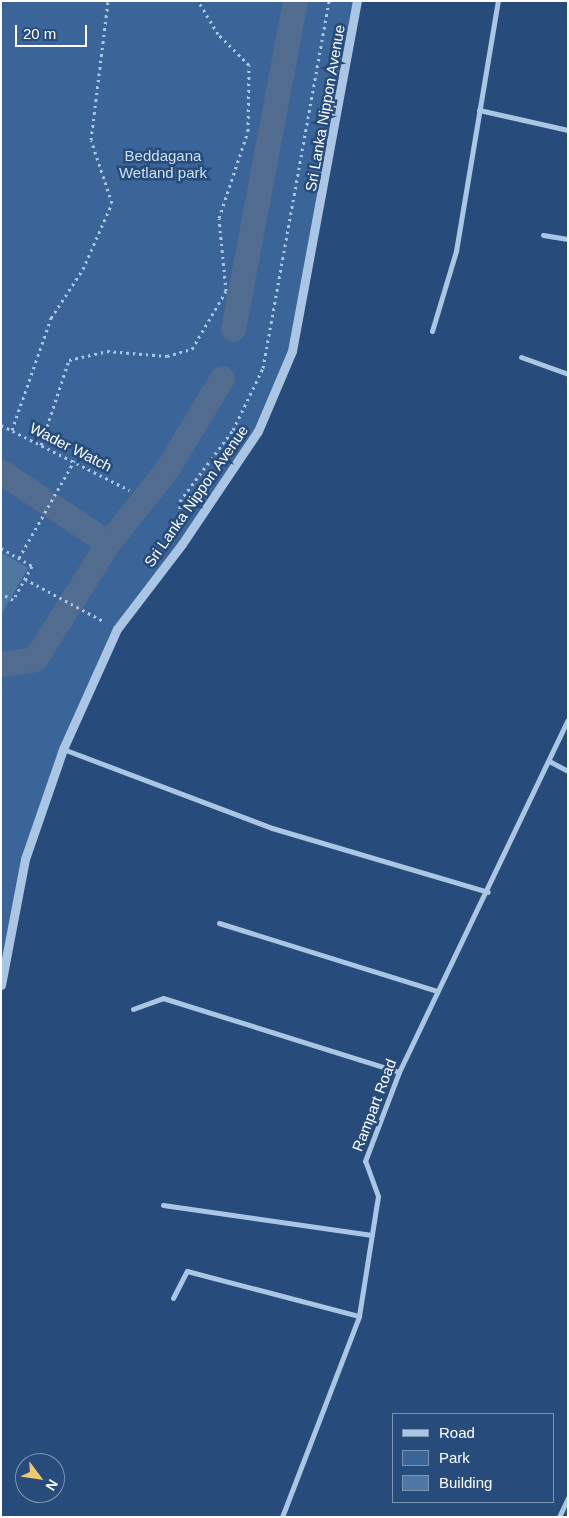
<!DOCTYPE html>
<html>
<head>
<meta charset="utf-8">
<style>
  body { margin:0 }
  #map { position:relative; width:569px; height:1518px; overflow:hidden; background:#274c7b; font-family:Helvetica,sans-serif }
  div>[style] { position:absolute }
  .green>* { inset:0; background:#3b6598 }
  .canal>* { height:25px; margin:-12.5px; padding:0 12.5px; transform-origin:12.5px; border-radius:12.5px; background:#516c8e }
  .building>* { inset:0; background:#5076a4 }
  .path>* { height:3px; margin-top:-1.5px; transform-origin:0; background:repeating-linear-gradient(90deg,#abc5e4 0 2.5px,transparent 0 6.5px) }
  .minor>* { height:5px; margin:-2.5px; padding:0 2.5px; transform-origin:2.5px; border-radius:2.5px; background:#abc5e4 }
  .tertiary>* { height:9px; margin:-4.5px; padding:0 4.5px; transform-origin:4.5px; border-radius:4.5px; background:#abc5e4 }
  span { translate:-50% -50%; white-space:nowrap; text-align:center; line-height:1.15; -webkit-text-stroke:5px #274c7b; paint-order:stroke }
  .street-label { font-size:15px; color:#fff }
  .park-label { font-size:15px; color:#cedff3 }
  .frame { position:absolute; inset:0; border:2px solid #fff; pointer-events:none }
  .legend { position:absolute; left:392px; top:1413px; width:162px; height:90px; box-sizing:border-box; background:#274c7b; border:1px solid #7d94b0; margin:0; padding:6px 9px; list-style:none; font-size:15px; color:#fff }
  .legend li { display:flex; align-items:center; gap:10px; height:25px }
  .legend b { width:25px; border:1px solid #7d94b0 }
  .north { position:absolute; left:15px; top:1453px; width:50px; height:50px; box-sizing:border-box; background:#274c7b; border:1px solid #7d94b0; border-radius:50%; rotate:121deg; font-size:14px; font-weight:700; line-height:20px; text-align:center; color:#fff }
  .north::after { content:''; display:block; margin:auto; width:18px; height:22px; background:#ecc871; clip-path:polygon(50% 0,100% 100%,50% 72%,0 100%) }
  .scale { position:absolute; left:15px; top:25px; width:72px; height:22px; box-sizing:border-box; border:2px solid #fff; border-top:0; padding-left:6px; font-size:15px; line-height:18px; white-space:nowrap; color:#fff; -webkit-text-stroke:4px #274c7b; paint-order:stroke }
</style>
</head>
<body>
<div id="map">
  <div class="green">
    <i style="clip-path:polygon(1px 1px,357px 1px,292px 351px,258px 431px,117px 629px,63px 749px,25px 859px,1px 985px)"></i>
  </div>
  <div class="canal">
    <i style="left:233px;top:329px;width:334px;rotate:-79.3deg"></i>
    <i style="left:1px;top:472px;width:128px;rotate:33.6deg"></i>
    <i style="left:108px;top:543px;width:95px;rotate:-51.4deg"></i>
    <i style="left:167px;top:469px;width:106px;rotate:-58.9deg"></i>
    <i style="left:1px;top:664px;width:34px;rotate:-8deg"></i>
    <i style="left:35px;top:659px;width:137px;rotate:-57.8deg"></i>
  </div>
  <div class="building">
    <i style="clip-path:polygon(1px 552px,28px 568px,1px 615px)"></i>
  </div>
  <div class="path">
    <i style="left:1px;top:425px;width:144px;rotate:26.9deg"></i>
    <i style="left:12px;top:430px;width:119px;rotate:-70.8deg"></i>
    <i style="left:51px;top:318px;width:59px;rotate:-56.9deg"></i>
    <i style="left:83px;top:269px;width:72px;rotate:-66.3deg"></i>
    <i style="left:112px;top:203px;width:66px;rotate:-108.4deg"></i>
    <i style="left:91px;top:140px;width:140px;rotate:-83deg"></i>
    <i style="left:41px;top:445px;width:89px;rotate:-71.8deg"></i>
    <i style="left:69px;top:360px;width:39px;rotate:-13deg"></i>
    <i style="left:107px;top:351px;width:60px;rotate:4.8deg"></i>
    <i style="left:167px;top:356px;width:26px;rotate:-16deg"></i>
    <i style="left:192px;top:349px;width:67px;rotate:-59.6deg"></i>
    <i style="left:226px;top:291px;width:73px;rotate:-95.5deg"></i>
    <i style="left:219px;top:218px;width:92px;rotate:-71.6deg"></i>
    <i style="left:248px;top:131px;width:66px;rotate:-89.1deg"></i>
    <i style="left:249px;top:65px;width:44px;rotate:-135deg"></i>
    <i style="left:218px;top:34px;width:39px;rotate:-121deg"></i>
    <i style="left:180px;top:515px;width:14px;rotate:-90deg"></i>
    <i style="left:180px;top:501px;width:89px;rotate:-53.3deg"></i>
    <i style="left:233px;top:430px;width:69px;rotate:-64.2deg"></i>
    <i style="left:263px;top:368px;width:373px;rotate:-79.8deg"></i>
    <i style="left:1px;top:548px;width:36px;rotate:30deg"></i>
    <i style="left:32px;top:566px;width:39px;rotate:119deg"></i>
    <i style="left:13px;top:600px;width:14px;rotate:-150deg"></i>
    <i style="left:19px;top:558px;width:112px;rotate:-60.4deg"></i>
    <i style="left:25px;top:579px;width:89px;rotate:28.3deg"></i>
  </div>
  <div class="minor">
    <i style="left:479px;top:110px;width:91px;rotate:12.7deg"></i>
    <i style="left:543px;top:235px;width:25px;rotate:9deg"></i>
    <i style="left:432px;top:331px;width:84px;rotate:-73.3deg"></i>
    <i style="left:456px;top:251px;width:254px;rotate:-80.5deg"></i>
    <i style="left:521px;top:357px;width:50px;rotate:19.9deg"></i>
    <i style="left:63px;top:749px;width:223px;rotate:20.7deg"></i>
    <i style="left:272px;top:828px;width:225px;rotate:16.5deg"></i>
    <i style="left:549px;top:761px;width:21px;rotate:28deg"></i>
    <i style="left:219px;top:923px;width:228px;rotate:17.3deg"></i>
    <i style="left:133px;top:1009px;width:32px;rotate:-20deg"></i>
    <i style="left:163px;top:998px;width:247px;rotate:17.4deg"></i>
    <i style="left:163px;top:1205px;width:211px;rotate:8.2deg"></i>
    <i style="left:173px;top:1298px;width:30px;rotate:-63deg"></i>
    <i style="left:187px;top:1271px;width:178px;rotate:14.7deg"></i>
    <i style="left:282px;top:1517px;width:215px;rotate:-69deg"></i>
    <i style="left:359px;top:1316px;width:121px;rotate:-81deg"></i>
    <i style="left:378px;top:1196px;width:37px;rotate:-110deg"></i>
    <i style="left:365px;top:1161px;width:95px;rotate:-69.1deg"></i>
    <i style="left:399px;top:1072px;width:390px;rotate:-64.4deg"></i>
    <i style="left:559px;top:1517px;width:21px;rotate:-65deg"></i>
  </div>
  <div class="tertiary">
    <i style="left:1px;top:985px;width:128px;rotate:-79.2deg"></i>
    <i style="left:25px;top:859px;width:116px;rotate:-70.9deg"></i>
    <i style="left:63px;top:749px;width:132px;rotate:-65.8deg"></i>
    <i style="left:117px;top:629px;width:107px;rotate:-52.6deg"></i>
    <i style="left:182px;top:544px;width:136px;rotate:-56.1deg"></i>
    <i style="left:258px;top:431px;width:87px;rotate:-67deg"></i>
    <i style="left:292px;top:351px;width:356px;rotate:-79.5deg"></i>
  </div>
  <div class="street-label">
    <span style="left:325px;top:108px;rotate:-80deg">Sri Lanka Nippon Avenue</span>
    <span style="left:71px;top:447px;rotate:27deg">Wader Watch</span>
    <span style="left:196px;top:496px;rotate:-55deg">Sri Lanka Nippon Avenue</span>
    <span style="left:374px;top:1105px;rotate:-69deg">Rampart Road</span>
  </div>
  <div class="park-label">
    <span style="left:163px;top:164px">Beddagana<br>Wetland park</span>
  </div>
  <div class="frame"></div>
  <ul class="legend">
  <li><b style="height:6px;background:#abc5e4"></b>Road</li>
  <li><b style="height:14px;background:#3b6598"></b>Park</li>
  <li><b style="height:14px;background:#5076a4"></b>Building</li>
  </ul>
  <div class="north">N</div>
  <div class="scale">20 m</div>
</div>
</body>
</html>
